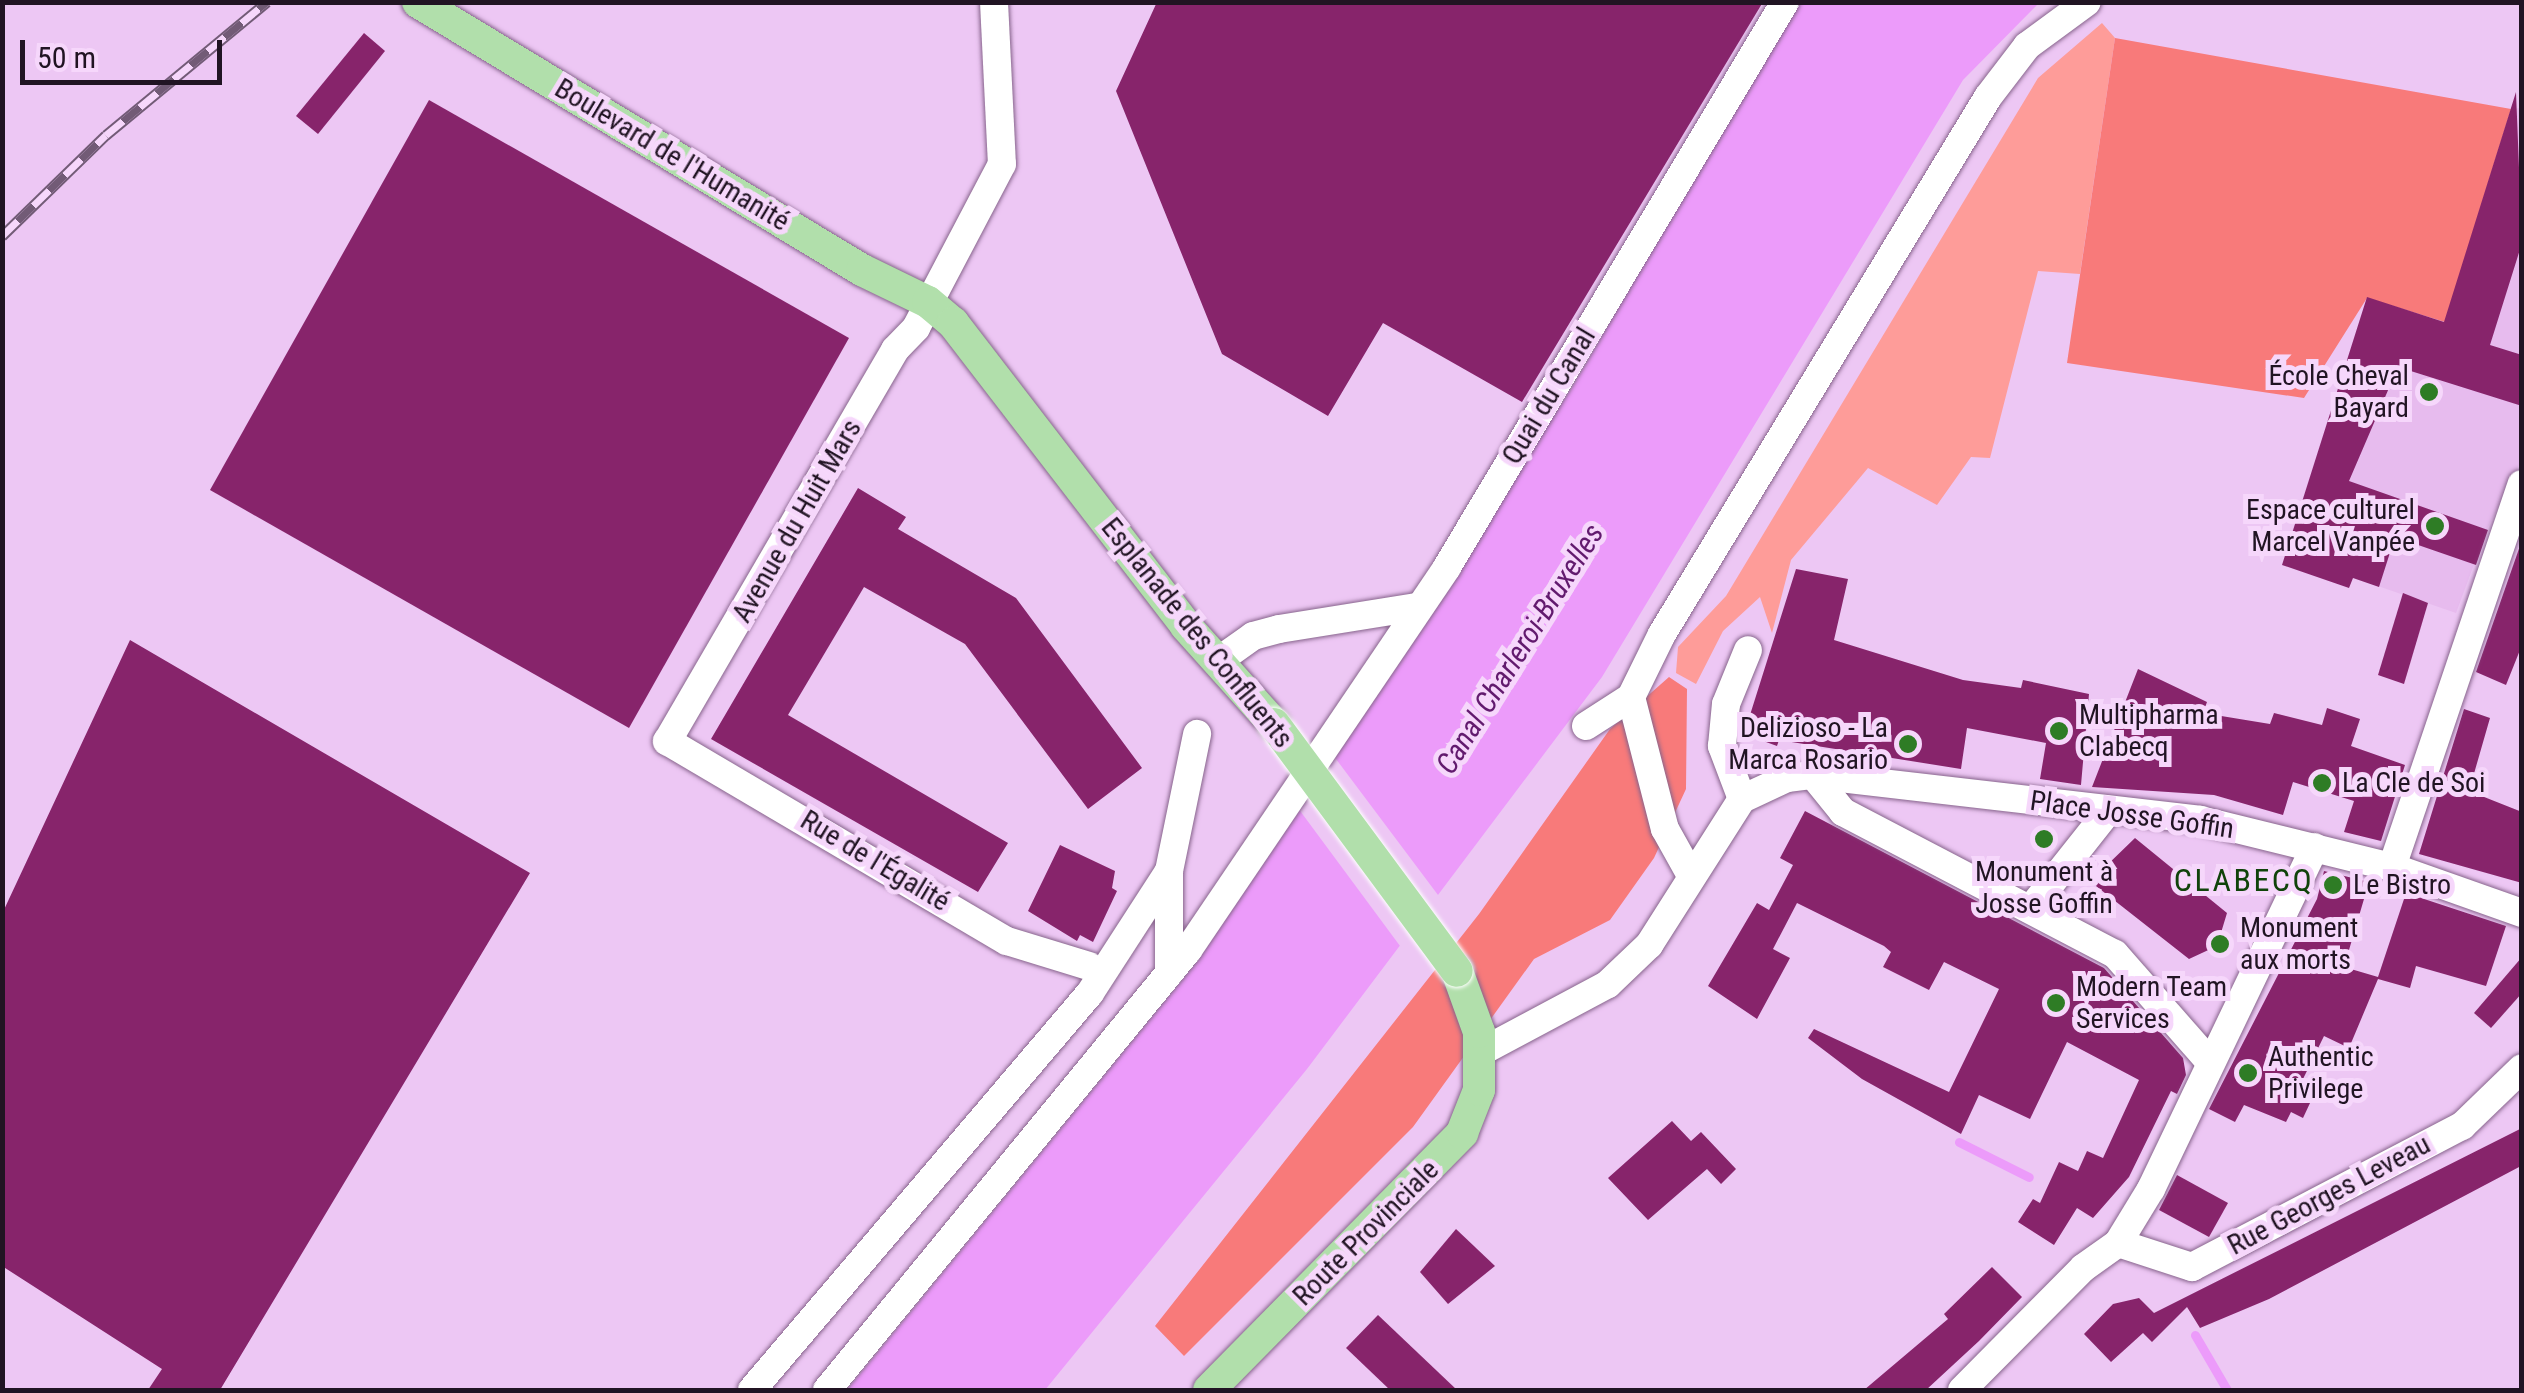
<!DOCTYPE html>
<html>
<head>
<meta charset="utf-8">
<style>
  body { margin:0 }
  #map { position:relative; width:2524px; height:1393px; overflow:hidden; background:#edc7f4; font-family:"Roboto Condensed",sans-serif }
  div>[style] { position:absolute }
  .built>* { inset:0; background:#e7bbee }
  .green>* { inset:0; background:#fe9c99 }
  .forest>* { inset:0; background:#f87a7a }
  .water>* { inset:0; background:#ec9bfa }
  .pier>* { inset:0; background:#edc7f4 }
  .stream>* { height:9px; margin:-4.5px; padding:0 4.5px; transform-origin:4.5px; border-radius:4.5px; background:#ec9bfa }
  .building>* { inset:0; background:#87246b }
  .roads { filter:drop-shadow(0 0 2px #87648c) drop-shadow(0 0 2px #87648c) }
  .minor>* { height:28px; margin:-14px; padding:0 14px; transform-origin:14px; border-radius:14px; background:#fff }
  .major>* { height:32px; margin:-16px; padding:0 16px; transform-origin:16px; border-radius:16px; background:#b1dfab }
  .rail>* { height:11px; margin-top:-5.5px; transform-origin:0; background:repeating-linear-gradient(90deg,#f6d7fb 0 22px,#725b76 0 44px); box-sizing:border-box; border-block:2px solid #725b76 }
  .bridges { filter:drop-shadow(0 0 2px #fff) drop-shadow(0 0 2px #fff) }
  .major-bridge>* { height:32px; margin:-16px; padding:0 16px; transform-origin:16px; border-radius:16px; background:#b1dfab }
  .dots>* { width:28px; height:28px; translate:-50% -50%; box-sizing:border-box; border:5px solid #f6d7fb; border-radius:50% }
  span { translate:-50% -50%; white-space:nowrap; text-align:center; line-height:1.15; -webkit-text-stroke:10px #f6d7fb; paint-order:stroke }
  .street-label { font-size:28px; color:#211423 }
  .poi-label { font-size:28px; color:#211423 }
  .right { translate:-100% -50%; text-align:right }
  .left { translate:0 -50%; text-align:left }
  .water-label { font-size:30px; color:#621a6e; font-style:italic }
  .quarter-label { font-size:32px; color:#10430a; letter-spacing:2.5px }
  .frame { position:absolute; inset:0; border:5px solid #211423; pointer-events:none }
  .scale { position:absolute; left:20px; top:40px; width:202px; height:45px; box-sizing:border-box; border:5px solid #211423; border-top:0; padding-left:12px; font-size:30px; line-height:35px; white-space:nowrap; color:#211423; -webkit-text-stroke:8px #f6d7fb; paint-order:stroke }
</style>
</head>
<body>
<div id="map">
  <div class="built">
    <i style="clip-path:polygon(2521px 108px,2521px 461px,2487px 529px,2456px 613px,2285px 554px,2367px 297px,2511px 109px)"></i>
  </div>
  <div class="green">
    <i style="clip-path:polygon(2102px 23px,2115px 38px,2080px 274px,2038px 271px,1990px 458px,1971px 457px,1937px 505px,1868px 468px,1791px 560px,1772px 633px,1760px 597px,1723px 631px,1696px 684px,1676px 673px,1678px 647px,1726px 596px,2038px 78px)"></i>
  </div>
  <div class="forest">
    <i style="clip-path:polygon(2115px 38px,2511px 109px,2445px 322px,2367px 298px,2304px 398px,2067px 363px)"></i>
    <i style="clip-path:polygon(1669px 677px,1687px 689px,1686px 789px,1654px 858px,1610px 920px,1534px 959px,1413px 1127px,1184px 1356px,1155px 1326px,1479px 914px,1610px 729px)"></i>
  </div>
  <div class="water">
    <i style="clip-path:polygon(1796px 3px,2039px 3px,1963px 80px,1602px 677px,1307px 1069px,1045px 1390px,847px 1390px,1198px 961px,1572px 388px)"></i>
  </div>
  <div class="pier">
    <i style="clip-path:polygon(1330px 751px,1441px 899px,1403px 950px,1295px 804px)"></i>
  </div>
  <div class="stream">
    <i style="left:1959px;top:1142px;width:78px;rotate:26.6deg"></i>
    <i style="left:2195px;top:1335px;width:64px;rotate:59.8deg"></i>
  </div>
  <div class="building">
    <i style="clip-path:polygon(1157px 2px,1763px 2px,1522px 402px,1383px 323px,1328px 416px,1222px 354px,1116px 91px)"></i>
    <i style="clip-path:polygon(364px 33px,385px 51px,318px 134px,296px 116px)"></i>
    <i style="clip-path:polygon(2516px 92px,2522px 243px,2490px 345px,2522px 355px,2522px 406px,2398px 367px,2349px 481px,2488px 530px,2476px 565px,2395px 537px,2379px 587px,2353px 578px,2349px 588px,2282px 565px,2367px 297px,2444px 322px)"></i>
    <i style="clip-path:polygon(429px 100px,849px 338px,629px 728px,210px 490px)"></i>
    <i style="clip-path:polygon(858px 488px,906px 517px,898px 529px,1016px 598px,1142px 768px,1088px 809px,965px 644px,864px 587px,788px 715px,1008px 843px,978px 892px,711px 739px)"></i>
    <i style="clip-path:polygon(2522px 540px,2522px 645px,2506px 685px,2476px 672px)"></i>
    <i style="clip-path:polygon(1796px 569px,1848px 579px,1834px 640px,1963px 680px,2021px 688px,2023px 680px,2089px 694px,2081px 785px,2040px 779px,2046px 743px,1967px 728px,1961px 769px,1779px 740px,1777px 746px,1744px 734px)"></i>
    <i style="clip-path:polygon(2403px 593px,2428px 603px,2404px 684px,2378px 675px)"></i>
    <i style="clip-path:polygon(130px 640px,530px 873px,220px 1390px,148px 1390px,162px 1369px,2px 1266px,2px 914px)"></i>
    <i style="clip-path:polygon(2138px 669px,2207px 702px,2203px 713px,2270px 724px,2274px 713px,2322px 725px,2327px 708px,2360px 719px,2351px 746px,2405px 765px,2381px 841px,2344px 832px,2354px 801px,2293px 782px,2283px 815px,2214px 795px,2092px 787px)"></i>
    <i style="clip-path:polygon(2464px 709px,2490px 718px,2469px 791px,2522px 812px,2522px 883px,2419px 854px)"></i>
    <i style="clip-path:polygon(1805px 811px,2104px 968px,2183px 1058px,2186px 1075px,2177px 1094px,2171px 1091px,2129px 1177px,2093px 1218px,2077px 1208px,2054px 1245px,2018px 1222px,2033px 1199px,2040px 1203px,2059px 1162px,2078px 1171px,2087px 1151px,2103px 1158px,2139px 1080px,2067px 1042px,2030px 1119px,1979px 1095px,1961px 1134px,1862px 1079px,1808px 1038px,1814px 1029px,1949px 1092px,1999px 989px,1944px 962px,1929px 990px,1883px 967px,1891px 952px,1884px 946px,1797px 903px,1773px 949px,1790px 958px,1757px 1019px,1708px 986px,1757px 903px,1769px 910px,1793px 865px,1780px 858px)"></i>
    <i style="clip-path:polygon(2135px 838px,2227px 913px,2217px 946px,2189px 959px,2096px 886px,2107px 873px,2103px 869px)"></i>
    <i style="clip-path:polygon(1060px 845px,1115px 871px,1112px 888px,1117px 891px,1093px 942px,1080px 935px,1077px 941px,1028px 911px)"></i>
    <i style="clip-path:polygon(2324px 871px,2369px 882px,2344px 967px,2378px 977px,2406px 893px,2506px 926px,2486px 986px,2416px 966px,2410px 988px,2378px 979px,2349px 1048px,2324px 1036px,2303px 1079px,2318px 1086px,2303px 1118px,2291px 1112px,2286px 1122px,2244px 1105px,2235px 1122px,2209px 1109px,2317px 899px)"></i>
    <i style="clip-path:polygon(2522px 957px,2522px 993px,2491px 1028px,2474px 1013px)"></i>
    <i style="clip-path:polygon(1672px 1121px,1691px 1141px,1701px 1132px,1736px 1169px,1721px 1184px,1707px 1169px,1648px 1220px,1608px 1178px)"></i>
    <i style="clip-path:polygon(2522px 1128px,2521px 1166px,2269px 1299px,2200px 1328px,2187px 1307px,2152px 1342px,2143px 1333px,2111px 1362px,2084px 1334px,2113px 1304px,2139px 1298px,2154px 1313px)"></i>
    <i style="clip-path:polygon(2177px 1175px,2228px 1203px,2209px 1237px,2159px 1210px)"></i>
    <i style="clip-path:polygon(1456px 1229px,1495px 1266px,1448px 1304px,1420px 1272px)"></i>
    <i style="clip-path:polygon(1992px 1267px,2022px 1297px,1979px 1341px,1926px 1390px,1864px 1390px,1948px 1319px,1944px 1314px)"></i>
    <i style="clip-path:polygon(1378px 1315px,1457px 1390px,1390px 1390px,1346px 1348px)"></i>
  </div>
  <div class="roads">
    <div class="minor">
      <i style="left:994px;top:2px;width:162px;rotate:87.2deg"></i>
      <i style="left:1002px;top:164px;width:185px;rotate:117.7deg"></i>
      <i style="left:916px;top:328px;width:30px;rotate:134deg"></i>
      <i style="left:895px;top:350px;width:453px;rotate:120.2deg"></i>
      <i style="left:667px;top:741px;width:394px;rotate:30.5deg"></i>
      <i style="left:1007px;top:941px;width:86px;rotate:17deg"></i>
      <i style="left:1218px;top:661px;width:43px;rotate:-35.5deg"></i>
      <i style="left:1253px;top:636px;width:27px;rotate:-15deg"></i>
      <i style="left:1279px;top:629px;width:139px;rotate:-9.1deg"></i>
      <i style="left:1631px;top:697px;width:136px;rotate:75.6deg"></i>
      <i style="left:1665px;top:829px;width:51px;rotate:60.9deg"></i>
      <i style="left:1586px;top:726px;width:54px;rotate:-32.8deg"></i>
      <i style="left:1631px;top:697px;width:70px;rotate:-63.8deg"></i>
      <i style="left:1662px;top:634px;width:628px;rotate:-58.74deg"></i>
      <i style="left:1988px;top:97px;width:64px;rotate:-52.6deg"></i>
      <i style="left:2027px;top:46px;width:74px;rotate:-36.3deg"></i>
      <i style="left:1813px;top:775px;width:48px;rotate:51deg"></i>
      <i style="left:1843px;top:812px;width:307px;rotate:27.6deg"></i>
      <i style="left:2115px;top:954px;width:142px;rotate:48.7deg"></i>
      <i style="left:1742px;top:799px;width:57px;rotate:-110.7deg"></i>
      <i style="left:1722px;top:746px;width:42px;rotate:-84.6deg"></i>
      <i style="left:1726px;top:704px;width:58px;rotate:-67.8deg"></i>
      <i style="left:2392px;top:867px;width:404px;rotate:-71.3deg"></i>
      <i style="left:2033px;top:906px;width:122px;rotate:-51.6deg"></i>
      <i style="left:1169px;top:973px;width:102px;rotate:-90deg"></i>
      <i style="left:1169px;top:871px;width:140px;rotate:-78.4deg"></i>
      <i style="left:1479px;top:1053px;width:146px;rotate:-28.1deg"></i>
      <i style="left:1608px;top:984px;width:57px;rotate:-43.6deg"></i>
      <i style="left:1649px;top:945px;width:173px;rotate:-57.5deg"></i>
      <i style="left:1742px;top:799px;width:50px;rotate:-25deg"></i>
      <i style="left:1787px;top:778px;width:26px;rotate:-7deg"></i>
      <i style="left:1813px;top:775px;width:390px;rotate:6.6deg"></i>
      <i style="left:2200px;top:820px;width:198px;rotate:13.8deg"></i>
      <i style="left:2392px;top:867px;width:138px;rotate:19.5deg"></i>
      <i style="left:2118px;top:1243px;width:78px;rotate:18deg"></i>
      <i style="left:2192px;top:1267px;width:305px;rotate:-27.6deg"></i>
      <i style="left:2462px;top:1126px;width:83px;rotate:-44deg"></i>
      <i style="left:752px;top:1390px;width:521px;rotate:-49.59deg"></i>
      <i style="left:1090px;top:993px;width:145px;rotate:-57.1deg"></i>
      <i style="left:827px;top:1390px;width:569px;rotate:-50.63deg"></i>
      <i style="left:1188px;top:950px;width:462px;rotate:-55.9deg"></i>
      <i style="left:1447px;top:567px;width:658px;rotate:-59.11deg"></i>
      <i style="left:1962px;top:1390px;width:172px;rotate:-45.2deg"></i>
      <i style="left:2083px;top:1268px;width:43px;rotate:-35.5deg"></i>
      <i style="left:2118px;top:1243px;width:63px;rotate:-58.6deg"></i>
      <i style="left:2151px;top:1189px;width:379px;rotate:-64.4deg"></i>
    </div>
    <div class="major">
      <i style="left:418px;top:2px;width:519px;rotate:31.12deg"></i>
      <i style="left:862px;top:270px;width:73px;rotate:25.9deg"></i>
      <i style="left:928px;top:302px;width:33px;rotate:40deg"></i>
      <i style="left:953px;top:323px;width:382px;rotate:52.4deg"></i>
      <i style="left:1186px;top:626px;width:132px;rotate:48.1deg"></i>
      <i style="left:1209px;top:1390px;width:361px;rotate:-45.4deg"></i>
      <i style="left:1462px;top:1133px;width:46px;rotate:-68.4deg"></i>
      <i style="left:1479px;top:1090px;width:58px;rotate:-90deg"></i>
      <i style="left:1479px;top:1032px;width:65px;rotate:-109.8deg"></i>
    </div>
  </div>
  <div class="rail">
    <i style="left:2px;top:236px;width:145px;rotate:-44.2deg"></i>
    <i style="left:106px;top:135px;width:209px;rotate:-39.6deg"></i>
  </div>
  <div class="bridges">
    <div class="major-bridge">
      <i style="left:1274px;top:724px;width:307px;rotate:53.5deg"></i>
    </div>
  </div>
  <div class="dots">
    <i style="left:2429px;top:392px;background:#2e7c25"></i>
    <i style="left:2435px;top:526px;background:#2e7c25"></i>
    <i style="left:2059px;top:731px;background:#2e7c25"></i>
    <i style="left:1908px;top:744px;background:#2e7c25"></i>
    <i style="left:2322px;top:783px;background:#2e7c25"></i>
    <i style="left:2044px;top:839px;background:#2e7c25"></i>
    <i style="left:2333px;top:885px;background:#2e7c25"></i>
    <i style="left:2220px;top:944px;background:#2e7c25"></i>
    <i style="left:2056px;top:1003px;background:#2e7c25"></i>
    <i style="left:2248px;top:1073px;background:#2e7c25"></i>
  </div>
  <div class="street-label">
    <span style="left:672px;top:155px;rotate:31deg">Boulevard de l'Humanité</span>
    <span style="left:1549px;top:396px;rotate:-59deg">Quai du Canal</span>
    <span style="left:797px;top:521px;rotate:-60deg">Avenue du Huit Mars</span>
    <span style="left:1197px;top:633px;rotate:51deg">Esplanade des Confluents</span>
    <span style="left:2132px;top:815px;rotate:8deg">Place Josse Goffin</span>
    <span style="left:875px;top:861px;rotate:31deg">Rue de l'Égalité</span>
    <span style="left:2329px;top:1195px;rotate:-28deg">Rue Georges Leveau</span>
    <span style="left:1366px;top:1233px;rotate:-45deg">Route Provinciale</span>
  </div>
  <div class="poi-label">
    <span class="right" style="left:2409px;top:392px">École Cheval<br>Bayard</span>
    <span class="right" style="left:2415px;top:526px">Espace culturel<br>Marcel Vanpée</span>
    <span class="left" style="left:2079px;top:731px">Multipharma<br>Clabecq</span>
    <span class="right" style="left:1888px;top:744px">Delizioso - La<br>Marca Rosario</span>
    <span class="left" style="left:2342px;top:783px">La Cle de Soi</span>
    <span style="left:2044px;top:888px">Monument à<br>Josse Goffin</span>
    <span class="left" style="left:2353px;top:885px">Le Bistro</span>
    <span class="left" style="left:2240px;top:944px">Monument<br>aux morts</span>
    <span class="left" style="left:2076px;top:1003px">Modern Team<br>Services</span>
    <span class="left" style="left:2268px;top:1073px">Authentic<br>Privilege</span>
  </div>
  <div class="water-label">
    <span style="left:1520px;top:649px;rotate:-58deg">Canal Charleroi-Bruxelles</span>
  </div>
  <div class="quarter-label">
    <span style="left:2244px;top:880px">CLABECQ</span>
  </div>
  <div class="frame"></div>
  <div class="scale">50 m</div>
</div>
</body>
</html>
